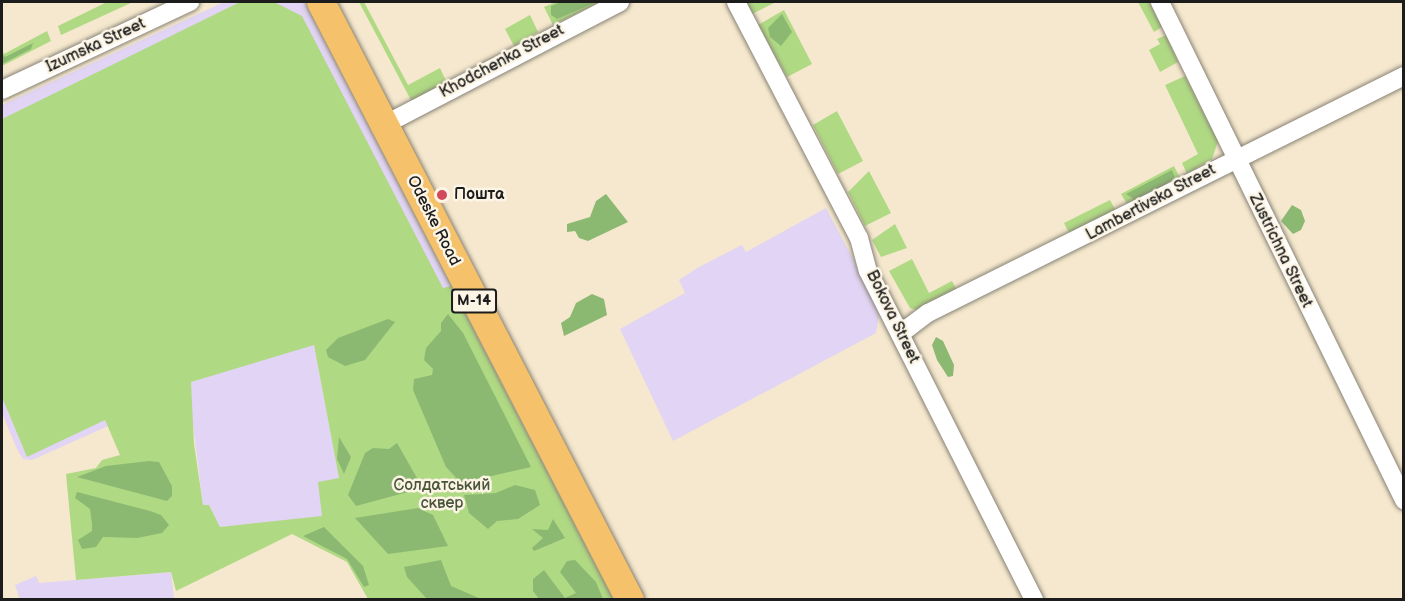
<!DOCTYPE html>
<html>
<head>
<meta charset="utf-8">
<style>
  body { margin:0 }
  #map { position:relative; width:1405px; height:601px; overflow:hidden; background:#f5e8ce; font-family:"Balsamiq Sans",sans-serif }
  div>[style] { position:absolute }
  .built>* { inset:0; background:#e1d4f4 }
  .green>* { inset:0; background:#b0d984 }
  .forest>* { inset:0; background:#8cb972 }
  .roads { filter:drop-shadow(0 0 2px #888275) drop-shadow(0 0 2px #888275) }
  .minor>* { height:18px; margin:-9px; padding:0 9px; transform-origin:9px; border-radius:9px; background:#fff }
  .trunk>* { height:28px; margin:-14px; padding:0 14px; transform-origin:14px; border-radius:14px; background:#f5c16b }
  .dots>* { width:16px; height:16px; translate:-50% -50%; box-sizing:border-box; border:3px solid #fcf5e5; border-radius:50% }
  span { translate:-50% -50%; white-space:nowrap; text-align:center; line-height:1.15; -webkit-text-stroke:5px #fcf5e5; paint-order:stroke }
  .shield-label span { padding:2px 4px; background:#fcf5e5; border:2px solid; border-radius:4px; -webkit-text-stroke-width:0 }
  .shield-label { font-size:15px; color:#1c1c1c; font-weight:700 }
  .street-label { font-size:16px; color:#1c1c1c }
  .poi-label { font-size:16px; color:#1c1c1c; font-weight:700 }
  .left { translate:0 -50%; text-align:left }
  .park-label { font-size:16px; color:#48553b }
  .frame { position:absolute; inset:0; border:3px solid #1c1c1c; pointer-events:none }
</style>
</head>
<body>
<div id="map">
  <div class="built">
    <i style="clip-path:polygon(224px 2px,304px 2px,451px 286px,314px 345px,339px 478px,322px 517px,220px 527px,209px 505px,203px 505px,190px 400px,194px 399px,105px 420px,108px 426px,32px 460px,23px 459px,17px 449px,2px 413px,2px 105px)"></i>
    <i style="clip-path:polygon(826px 208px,875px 300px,879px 316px,876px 333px,673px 441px,620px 329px,685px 293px,679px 280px,699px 267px,742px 245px,746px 252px)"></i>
    <i style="clip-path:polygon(171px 572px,174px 599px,20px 600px,15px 585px,36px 576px,39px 583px)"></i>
  </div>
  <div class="green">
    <i style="clip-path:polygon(107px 2px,133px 2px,61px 35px,58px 26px)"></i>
    <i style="clip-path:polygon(evenodd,240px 2px,274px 2px,302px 16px,443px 288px,451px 286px,613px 599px,368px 599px,347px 562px,292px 534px,176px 591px,171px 572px,76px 580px,66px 474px,96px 468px,102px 460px,120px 455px,105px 420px,27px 457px,2px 397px,2px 119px,240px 2px,314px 345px,339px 478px,318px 482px,322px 516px,220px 527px,209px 505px,203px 505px,194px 444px,191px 382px,314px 345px)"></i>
    <i style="clip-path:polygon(359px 2px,364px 2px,408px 85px,440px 68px,447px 83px,412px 102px)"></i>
    <i style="clip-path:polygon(556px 2px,600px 2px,553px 25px,544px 7px)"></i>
    <i style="clip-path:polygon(745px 2px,776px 2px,752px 14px)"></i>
    <i style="clip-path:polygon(1138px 2px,1149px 2px,1162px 27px,1154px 32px)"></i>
    <i style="clip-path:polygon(784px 10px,812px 64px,787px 77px,758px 25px)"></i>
    <i style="clip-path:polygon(530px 15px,538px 32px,514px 46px,505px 29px)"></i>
    <i style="clip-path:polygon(47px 31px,51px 41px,2px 66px,2px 49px,4px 54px)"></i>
    <i style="clip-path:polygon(1166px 35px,1178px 62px,1160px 72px,1149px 50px,1160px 44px,1157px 39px)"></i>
    <i style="clip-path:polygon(1185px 76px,1218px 141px,1212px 159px,1187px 174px,1182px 163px,1198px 154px,1165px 85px)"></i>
    <i style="clip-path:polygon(837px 111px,863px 161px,838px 174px,813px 125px)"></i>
    <i style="clip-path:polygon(1174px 166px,1180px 178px,1127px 204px,1121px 194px)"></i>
    <i style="clip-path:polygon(869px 171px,891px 213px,865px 226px,848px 192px)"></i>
    <i style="clip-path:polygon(1110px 200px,1116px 211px,1069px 233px,1064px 223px)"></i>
    <i style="clip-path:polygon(895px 224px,907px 248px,881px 257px,872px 240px)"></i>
    <i style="clip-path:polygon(912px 259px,929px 293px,952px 281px,957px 290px,917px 310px,910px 308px,889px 271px)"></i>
  </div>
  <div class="forest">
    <i style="clip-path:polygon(561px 2px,596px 2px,557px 19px,551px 15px,551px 6px)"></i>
    <i style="clip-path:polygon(782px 14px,792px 32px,781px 46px,770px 37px,768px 28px)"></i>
    <i style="clip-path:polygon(33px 43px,31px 49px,2px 64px,2px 54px,5px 57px)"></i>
    <i style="clip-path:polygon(1172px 170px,1175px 178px,1155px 191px,1135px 200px,1126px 194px)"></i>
    <i style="clip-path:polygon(606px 194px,628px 222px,588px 241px,579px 238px,575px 231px,567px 232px,567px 224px,590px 217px,596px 201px)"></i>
    <i style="clip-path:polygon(1292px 205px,1301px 210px,1305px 221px,1301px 230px,1293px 234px,1281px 221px)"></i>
    <i style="clip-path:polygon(592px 294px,604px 299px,607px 315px,564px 336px,561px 323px,570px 317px,576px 303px)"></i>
    <i style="clip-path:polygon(448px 314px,463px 333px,531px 467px,461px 483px,446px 467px,413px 390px,414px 379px,432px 375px,433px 369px,424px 360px,426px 348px,441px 331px,441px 323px)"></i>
    <i style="clip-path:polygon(388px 319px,395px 322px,365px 360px,345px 366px,328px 357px,326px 350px,338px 338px)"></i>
    <i style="clip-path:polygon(936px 337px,943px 341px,954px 365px,953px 376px,948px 377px,937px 360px,932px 345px)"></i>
    <i style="clip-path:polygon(339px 437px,351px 457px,344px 474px,337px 459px)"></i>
    <i style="clip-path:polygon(397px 443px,421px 485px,419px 489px,356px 506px,348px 495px,365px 453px,373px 448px,389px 449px)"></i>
    <i style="clip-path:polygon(149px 461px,159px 462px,172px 486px,172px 496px,167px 501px,77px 477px,106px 466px)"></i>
    <i style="clip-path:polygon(515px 485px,535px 490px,540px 505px,518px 519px,497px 521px,488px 529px,469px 513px,464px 495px,496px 493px)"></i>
    <i style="clip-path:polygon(77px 492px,150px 511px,161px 515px,169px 525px,162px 533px,137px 538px,103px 537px,96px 547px,82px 549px,78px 540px,92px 531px,92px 524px,90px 509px,75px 498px)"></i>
    <i style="clip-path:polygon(418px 508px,433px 515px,448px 546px,388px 554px,355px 518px)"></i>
    <i style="clip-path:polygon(553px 519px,565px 538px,534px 551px,532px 548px,543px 538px,532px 529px,548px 530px)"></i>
    <i style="clip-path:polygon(324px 527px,363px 566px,369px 585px,364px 587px,347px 559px,303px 536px)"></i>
    <i style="clip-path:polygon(441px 560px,451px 586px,481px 599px,427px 599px,407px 577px,404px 567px)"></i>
    <i style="clip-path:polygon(575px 560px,596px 582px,603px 599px,539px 599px,533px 591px,533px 579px,544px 570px,565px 598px,576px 593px,560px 572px,567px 561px)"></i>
  </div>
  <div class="roads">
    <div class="minor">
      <i style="left:736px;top:2px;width:266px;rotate:62.5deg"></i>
      <i style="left:859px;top:238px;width:34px;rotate:75deg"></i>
      <i style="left:868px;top:271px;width:369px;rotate:63.2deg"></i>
      <i style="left:1160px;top:2px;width:555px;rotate:63.9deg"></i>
      <i style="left:2px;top:90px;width:208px;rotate:-25.1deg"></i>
      <i style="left:384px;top:125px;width:266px;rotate:-27.5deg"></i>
      <i style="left:900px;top:334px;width:35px;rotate:-37deg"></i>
      <i style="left:928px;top:313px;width:532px;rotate:-26.47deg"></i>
    </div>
    <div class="trunk">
      <i style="left:321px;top:2px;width:673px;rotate:62.67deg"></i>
    </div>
  </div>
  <div class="dots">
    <i style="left:442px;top:195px;background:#d1495b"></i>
  </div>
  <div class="shield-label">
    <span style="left:474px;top:301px">М-14</span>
  </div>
  <div class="street-label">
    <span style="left:96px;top:46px;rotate:-25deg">Izumska Street</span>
    <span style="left:502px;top:62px;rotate:-28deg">Khodchenka Street</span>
    <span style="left:1151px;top:203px;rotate:-28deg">Lambertivska Street</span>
    <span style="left:433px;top:221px;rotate:63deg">Odeske Road</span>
    <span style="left:1280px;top:251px;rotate:64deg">Zustrichna Street</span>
    <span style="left:892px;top:317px;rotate:64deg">Bokova Street</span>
  </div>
  <div class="poi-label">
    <span class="left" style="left:454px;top:195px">Пошта</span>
  </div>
  <div class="park-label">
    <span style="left:442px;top:495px">Солдатський<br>сквер</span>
  </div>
  <div class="frame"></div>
</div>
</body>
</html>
